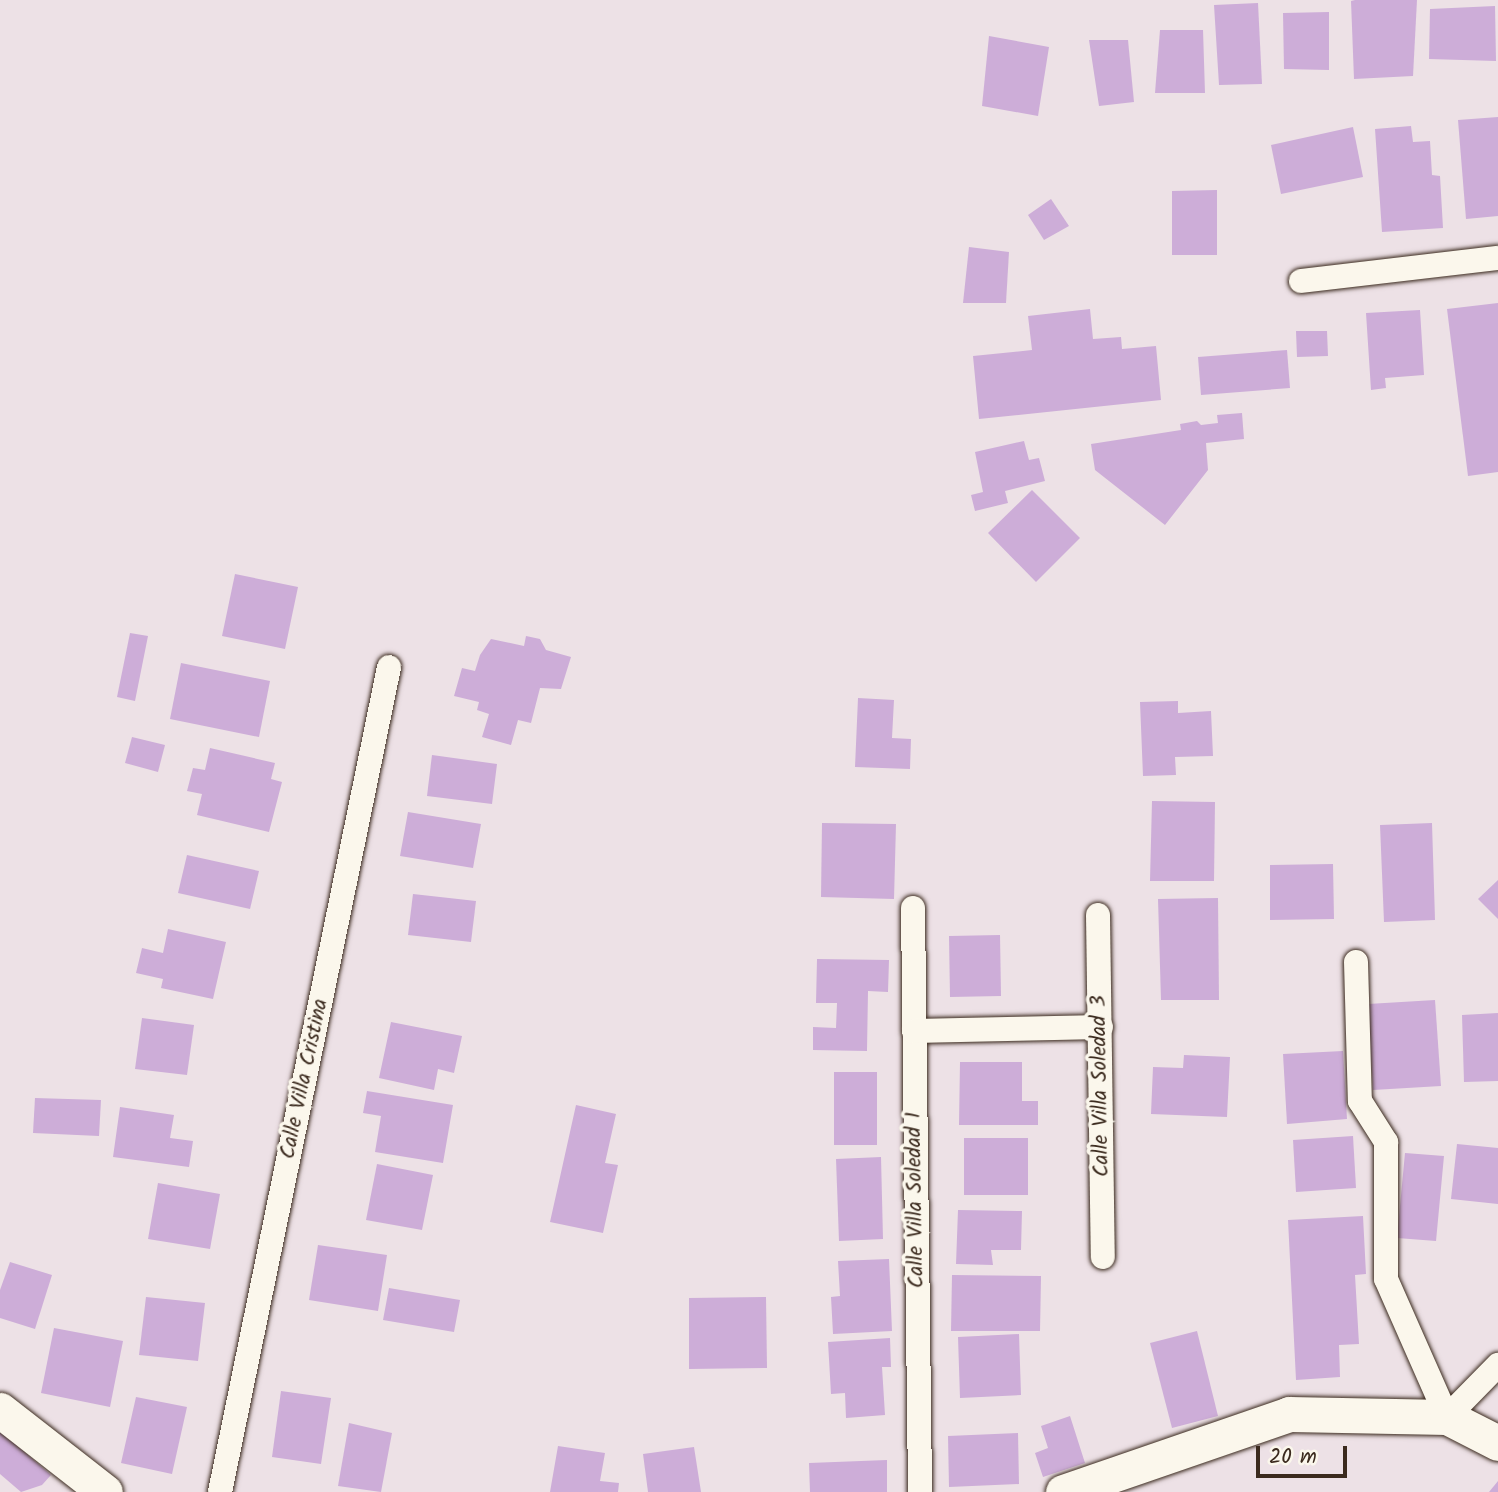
<!DOCTYPE html>
<html>
<head>
<meta charset="utf-8">
<style>
  body { margin:0 }
  #map { position:relative; width:1498px; height:1492px; overflow:hidden; background:#ede1e6; font-family:Kalam,sans-serif }
  div>[style] { position:absolute }
  .building>* { inset:0; background:#cdadd8 }
  .roads { filter:drop-shadow(0 0 2px #3b2a1e) drop-shadow(0 0 2px #3b2a1e) }
  .street>* { height:24px; margin:-12px; padding:0 12px; transform-origin:12px; border-radius:12px; background:#fbf7ec }
  .secondary>* { height:35px; margin:-17.5px; padding:0 17.5px; transform-origin:17.5px; border-radius:17.5px; background:#fbf7ec }
  span { translate:-50% -50%; white-space:nowrap; text-align:center; line-height:1.15; -webkit-text-stroke:7px #fbf7ec; paint-order:stroke }
  .street-label { font-size:21px; color:#3b2a1e }
  .scale { position:absolute; left:1256px; top:1446px; width:91px; height:32px; box-sizing:border-box; border:4px solid #3b2a1e; border-top:0; padding-left:9px; font-size:21px; line-height:24px; white-space:nowrap; color:#3b2a1e; -webkit-text-stroke:5px #fbf7ec; paint-order:stroke }
</style>
</head>
<body>
<div id="map">
  <div class="building">
    <i style="clip-path:polygon(1355px 0,1417px 0,1413px 76px,1354px 79px,1351px 1px)"></i>
    <i style="clip-path:polygon(1258px 3px,1262px 84px,1219px 85px,1214px 5px)"></i>
    <i style="clip-path:polygon(1495px 6px,1496px 61px,1429px 59px,1430px 9px)"></i>
    <i style="clip-path:polygon(1329px 12px,1329px 70px,1284px 69px,1283px 13px)"></i>
    <i style="clip-path:polygon(1160px 30px,1203px 30px,1205px 93px,1155px 93px)"></i>
    <i style="clip-path:polygon(989px 36px,1049px 47px,1038px 116px,982px 106px)"></i>
    <i style="clip-path:polygon(1089px 40px,1128px 40px,1134px 102px,1099px 106px)"></i>
    <i style="clip-path:polygon(1498px 117px,1498px 216px,1466px 219px,1458px 120px)"></i>
    <i style="clip-path:polygon(1411px 126px,1413px 142px,1430px 141px,1432px 175px,1440px 176px,1443px 228px,1382px 232px,1375px 129px)"></i>
    <i style="clip-path:polygon(1353px 127px,1363px 177px,1281px 194px,1271px 145px)"></i>
    <i style="clip-path:polygon(1217px 190px,1217px 255px,1172px 255px,1172px 191px)"></i>
    <i style="clip-path:polygon(1051px 199px,1069px 226px,1044px 240px,1028px 215px)"></i>
    <i style="clip-path:polygon(969px 247px,1009px 252px,1006px 303px,963px 303px)"></i>
    <i style="clip-path:polygon(1498px 303px,1498px 472px,1468px 476px,1447px 309px)"></i>
    <i style="clip-path:polygon(1090px 309px,1093px 339px,1121px 337px,1122px 349px,1156px 346px,1161px 400px,979px 419px,973px 356px,1032px 350px,1028px 316px)"></i>
    <i style="clip-path:polygon(1420px 310px,1424px 375px,1385px 378px,1386px 388px,1371px 390px,1366px 313px)"></i>
    <i style="clip-path:polygon(1296px 331px,1327px 331px,1328px 356px,1297px 357px)"></i>
    <i style="clip-path:polygon(1287px 350px,1290px 388px,1201px 395px,1198px 357px)"></i>
    <i style="clip-path:polygon(1242px 413px,1244px 439px,1206px 443px,1208px 470px,1165px 525px,1095px 470px,1091px 444px,1181px 430px,1180px 424px,1197px 421px,1201px 425px,1218px 423px,1217px 415px)"></i>
    <i style="clip-path:polygon(1024px 441px,1029px 460px,1039px 458px,1045px 481px,1005px 491px,1008px 503px,975px 511px,971px 495px,983px 492px,975px 452px)"></i>
    <i style="clip-path:polygon(1032px 490px,1080px 538px,1036px 582px,988px 533px)"></i>
    <i style="clip-path:polygon(235px 574px,298px 587px,285px 649px,222px 636px)"></i>
    <i style="clip-path:polygon(130px 633px,148px 636px,135px 701px,117px 697px)"></i>
    <i style="clip-path:polygon(526px 636px,540px 639px,546px 650px,571px 657px,561px 689px,540px 688px,531px 723px,518px 720px,511px 745px,482px 737px,489px 714px,477px 710px,479px 702px,454px 696px,462px 668px,475px 671px,480px 655px,491px 639px,524px 646px)"></i>
    <i style="clip-path:polygon(181px 663px,270px 681px,259px 737px,170px 719px)"></i>
    <i style="clip-path:polygon(858px 698px,894px 700px,892px 738px,911px 739px,910px 769px,855px 767px)"></i>
    <i style="clip-path:polygon(1178px 701px,1178px 713px,1211px 711px,1213px 756px,1175px 757px,1176px 775px,1143px 776px,1140px 702px)"></i>
    <i style="clip-path:polygon(132px 737px,165px 745px,158px 772px,125px 763px)"></i>
    <i style="clip-path:polygon(210px 748px,275px 763px,271px 779px,282px 782px,269px 832px,197px 815px,202px 794px,187px 791px,193px 768px,205px 770px)"></i>
    <i style="clip-path:polygon(432px 755px,497px 764px,492px 804px,427px 796px)"></i>
    <i style="clip-path:polygon(1152px 801px,1215px 802px,1214px 881px,1150px 881px)"></i>
    <i style="clip-path:polygon(408px 812px,481px 824px,473px 868px,400px 856px)"></i>
    <i style="clip-path:polygon(822px 823px,896px 824px,894px 899px,821px 897px)"></i>
    <i style="clip-path:polygon(1432px 823px,1435px 920px,1384px 922px,1380px 825px)"></i>
    <i style="clip-path:polygon(187px 855px,259px 871px,250px 909px,178px 893px)"></i>
    <i style="clip-path:polygon(1333px 864px,1334px 919px,1270px 920px,1270px 865px)"></i>
    <i style="clip-path:polygon(1498px 880px,1498px 919px,1478px 899px)"></i>
    <i style="clip-path:polygon(413px 894px,476px 901px,471px 942px,408px 935px)"></i>
    <i style="clip-path:polygon(1218px 898px,1219px 1000px,1161px 1000px,1158px 899px)"></i>
    <i style="clip-path:polygon(168px 929px,226px 942px,213px 999px,161px 988px,163px 979px,136px 973px,142px 948px,163px 953px)"></i>
    <i style="clip-path:polygon(1000px 935px,1001px 996px,950px 997px,949px 936px)"></i>
    <i style="clip-path:polygon(817px 959px,889px 960px,888px 992px,868px 991px,867px 1051px,813px 1050px,813px 1027px,836px 1028px,837px 1003px,816px 1003px)"></i>
    <i style="clip-path:polygon(1435px 1000px,1441px 1086px,1373px 1090px,1368px 1004px)"></i>
    <i style="clip-path:polygon(1498px 1013px,1498px 1081px,1464px 1082px,1462px 1015px)"></i>
    <i style="clip-path:polygon(142px 1018px,194px 1025px,187px 1075px,135px 1069px)"></i>
    <i style="clip-path:polygon(391px 1022px,462px 1036px,454px 1073px,438px 1069px,434px 1090px,379px 1078px)"></i>
    <i style="clip-path:polygon(1343px 1051px,1347px 1119px,1287px 1124px,1283px 1054px)"></i>
    <i style="clip-path:polygon(1184px 1055px,1230px 1057px,1227px 1117px,1151px 1114px,1153px 1067px,1183px 1068px)"></i>
    <i style="clip-path:polygon(960px 1062px,1022px 1062px,1022px 1101px,1038px 1101px,1038px 1125px,959px 1125px)"></i>
    <i style="clip-path:polygon(834px 1072px,877px 1072px,877px 1145px,834px 1145px)"></i>
    <i style="clip-path:polygon(367px 1091px,453px 1105px,443px 1163px,375px 1152px,381px 1116px,363px 1113px)"></i>
    <i style="clip-path:polygon(35px 1098px,101px 1100px,99px 1136px,33px 1133px)"></i>
    <i style="clip-path:polygon(576px 1105px,616px 1114px,605px 1163px,618px 1165px,603px 1233px,550px 1222px)"></i>
    <i style="clip-path:polygon(120px 1107px,174px 1115px,170px 1138px,193px 1141px,189px 1167px,113px 1157px)"></i>
    <i style="clip-path:polygon(1353px 1136px,1356px 1188px,1296px 1192px,1293px 1140px)"></i>
    <i style="clip-path:polygon(964px 1138px,1028px 1138px,1028px 1195px,964px 1195px)"></i>
    <i style="clip-path:polygon(1457px 1144px,1498px 1148px,1498px 1204px,1451px 1199px)"></i>
    <i style="clip-path:polygon(1405px 1153px,1444px 1156px,1436px 1241px,1397px 1238px)"></i>
    <i style="clip-path:polygon(881px 1157px,883px 1239px,839px 1241px,836px 1159px)"></i>
    <i style="clip-path:polygon(377px 1164px,433px 1175px,422px 1230px,366px 1220px)"></i>
    <i style="clip-path:polygon(158px 1183px,220px 1194px,210px 1249px,148px 1239px)"></i>
    <i style="clip-path:polygon(958px 1210px,1022px 1211px,1021px 1250px,991px 1250px,993px 1265px,956px 1264px)"></i>
    <i style="clip-path:polygon(1363px 1216px,1366px 1274px,1355px 1275px,1359px 1344px,1339px 1345px,1340px 1377px,1296px 1380px,1288px 1220px)"></i>
    <i style="clip-path:polygon(318px 1245px,387px 1255px,378px 1311px,309px 1300px)"></i>
    <i style="clip-path:polygon(889px 1259px,892px 1331px,833px 1334px,831px 1297px,840px 1296px,838px 1261px)"></i>
    <i style="clip-path:polygon(10px 1262px,52px 1275px,35px 1329px,0 1318px,0 1290px)"></i>
    <i style="clip-path:polygon(952px 1275px,1041px 1276px,1040px 1331px,951px 1331px)"></i>
    <i style="clip-path:polygon(389px 1288px,460px 1300px,454px 1332px,383px 1320px)"></i>
    <i style="clip-path:polygon(146px 1297px,205px 1303px,198px 1361px,139px 1355px)"></i>
    <i style="clip-path:polygon(766px 1297px,767px 1368px,689px 1369px,689px 1298px)"></i>
    <i style="clip-path:polygon(54px 1328px,123px 1341px,110px 1407px,41px 1393px)"></i>
    <i style="clip-path:polygon(1197px 1331px,1218px 1416px,1172px 1428px,1150px 1343px)"></i>
    <i style="clip-path:polygon(1019px 1334px,1021px 1395px,960px 1398px,958px 1337px)"></i>
    <i style="clip-path:polygon(890px 1338px,891px 1367px,882px 1367px,885px 1415px,846px 1418px,845px 1393px,831px 1394px,828px 1342px)"></i>
    <i style="clip-path:polygon(281px 1391px,331px 1398px,321px 1464px,272px 1457px)"></i>
    <i style="clip-path:polygon(136px 1397px,187px 1407px,172px 1474px,121px 1463px)"></i>
    <i style="clip-path:polygon(1070px 1416px,1085px 1463px,1043px 1477px,1035px 1453px,1048px 1448px,1041px 1426px)"></i>
    <i style="clip-path:polygon(349px 1423px,392px 1433px,381px 1492px,338px 1486px)"></i>
    <i style="clip-path:polygon(0 1431px,51px 1475px,42px 1485px,21px 1492px,0 1474px)"></i>
    <i style="clip-path:polygon(1018px 1433px,1019px 1484px,949px 1487px,948px 1436px)"></i>
    <i style="clip-path:polygon(558px 1446px,605px 1453px,600px 1481px,619px 1483px,618px 1492px,550px 1492px)"></i>
    <i style="clip-path:polygon(694px 1447px,701px 1492px,648px 1492px,643px 1454px)"></i>
    <i style="clip-path:polygon(887px 1460px,887px 1492px,810px 1492px,809px 1463px)"></i>
    <i style="clip-path:polygon(1498px 1481px,1498px 1492px,1489px 1492px)"></i>
  </div>
  <div class="roads">
    <div class="street">
      <i style="left:1301px;top:281px;width:198px;rotate:-6.7deg"></i>
      <i style="left:913px;top:908px;width:584px;rotate:89.31deg"></i>
      <i style="left:1098px;top:915px;width:342px;rotate:89.2deg"></i>
      <i style="left:1356px;top:962px;width:139px;rotate:88.4deg"></i>
      <i style="left:1360px;top:1101px;width:49px;rotate:57.6deg"></i>
      <i style="left:1386px;top:1142px;width:137px;rotate:90deg"></i>
      <i style="left:1386px;top:1279px;width:151px;rotate:66.2deg"></i>
      <i style="left:1447px;top:1417px;width:73px;rotate:-45.6deg"></i>
      <i style="left:914px;top:1031px;width:187px;rotate:-1.2deg"></i>
      <i style="left:220px;top:1492px;width:842px;rotate:-78.42deg"></i>
    </div>
    <div class="secondary">
      <i style="left:0;top:1410px;width:133px;rotate:38deg"></i>
      <i style="left:1063px;top:1492px;width:239px;rotate:-19deg"></i>
      <i style="left:1289px;top:1414px;width:158px;rotate:1.1deg"></i>
      <i style="left:1447px;top:1417px;width:57px;rotate:27deg"></i>
    </div>
  </div>
  <div class="street-label">
    <span style="left:305px;top:1079px;rotate:-78deg">Calle Villa Cristina</span>
    <span style="left:1101px;top:1086px;rotate:-91deg">Calle Villa Soledad 3</span>
    <span style="left:916px;top:1200px;rotate:-91deg">Calle Villa Soledad 1</span>
  </div>
  <div class="scale">20 m</div>
</div>
</body>
</html>
